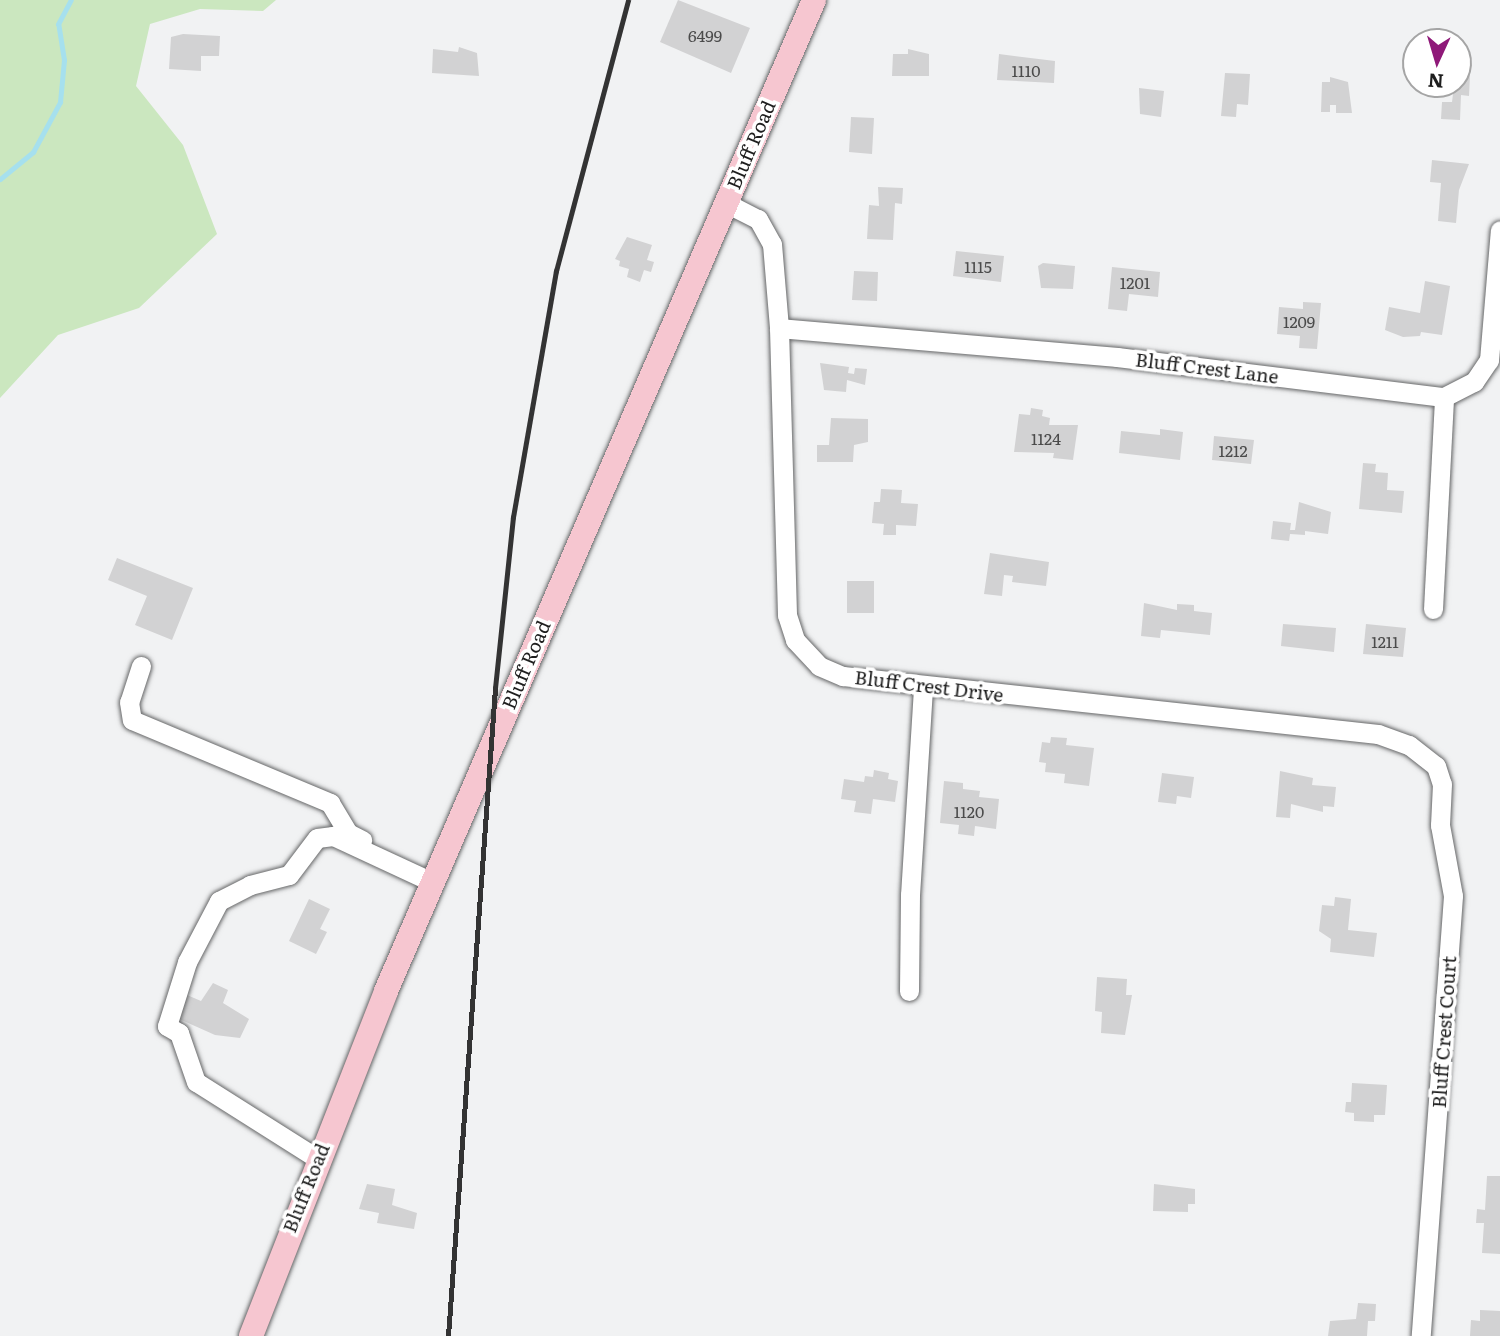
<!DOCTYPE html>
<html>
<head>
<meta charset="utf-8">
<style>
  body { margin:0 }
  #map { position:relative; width:1500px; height:1336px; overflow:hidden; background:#f1f2f3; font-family:Literata,serif }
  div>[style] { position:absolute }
  .green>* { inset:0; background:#cbe7bf }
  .stream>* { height:5px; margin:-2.5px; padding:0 2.5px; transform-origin:2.5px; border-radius:2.5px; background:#a6e0ee }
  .building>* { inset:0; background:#d2d2d3 }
  .roads { filter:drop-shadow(0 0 2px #666768) drop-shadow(0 0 2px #666768) }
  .minor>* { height:19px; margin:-9.5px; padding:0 9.5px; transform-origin:9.5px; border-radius:9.5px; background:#fff }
  .major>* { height:24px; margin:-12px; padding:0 12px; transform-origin:12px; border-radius:12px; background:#f6c6d0 }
  .rail>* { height:5px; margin:-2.5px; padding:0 2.5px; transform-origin:2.5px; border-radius:2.5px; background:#333 }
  span { translate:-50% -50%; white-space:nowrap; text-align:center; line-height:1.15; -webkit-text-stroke:7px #fff; paint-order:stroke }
  .number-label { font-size:16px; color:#4b4b4b }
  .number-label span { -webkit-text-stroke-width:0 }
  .street-label { font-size:19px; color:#1e1e1e }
  .north { position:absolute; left:1402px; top:28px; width:70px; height:70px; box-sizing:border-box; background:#fff; border:2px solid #a5a5a5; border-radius:50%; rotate:184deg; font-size:19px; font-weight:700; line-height:28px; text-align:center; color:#1e1e1e }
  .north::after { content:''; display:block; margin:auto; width:24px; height:32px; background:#8f1979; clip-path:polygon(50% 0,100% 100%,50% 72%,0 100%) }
</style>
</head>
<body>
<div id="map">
  <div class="green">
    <i style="clip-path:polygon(0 0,276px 0,263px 11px,200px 9px,150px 24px,136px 86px,183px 145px,217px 234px,139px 308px,58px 335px,0 398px)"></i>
  </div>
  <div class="stream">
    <i style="left:0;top:179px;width:43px;rotate:-39.3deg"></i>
    <i style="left:33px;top:152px;width:57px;rotate:-61.6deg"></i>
    <i style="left:60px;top:102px;width:42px;rotate:-84.6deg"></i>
    <i style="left:64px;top:60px;width:36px;rotate:-99deg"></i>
    <i style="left:58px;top:24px;width:27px;rotate:-62deg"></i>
  </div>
  <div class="building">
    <i style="clip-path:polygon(678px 0,750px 28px,731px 73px,660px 42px)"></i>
    <i style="clip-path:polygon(183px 34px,220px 36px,219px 56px,201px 56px,201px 71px,169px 69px,171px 37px)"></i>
    <i style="clip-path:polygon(459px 47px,477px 53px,479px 76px,432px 73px,433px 49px,458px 52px)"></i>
    <i style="clip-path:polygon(908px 49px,929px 54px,929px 76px,892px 76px,893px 54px,908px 54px)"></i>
    <i style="clip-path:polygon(999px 54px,1055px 61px,1054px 83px,997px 80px)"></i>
    <i style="clip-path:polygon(1225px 73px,1250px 74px,1248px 105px,1237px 104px,1236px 117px,1221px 116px)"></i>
    <i style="clip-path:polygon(1458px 74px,1470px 75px,1469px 96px,1461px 95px,1460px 120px,1441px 119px,1442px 102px,1452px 102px,1453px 94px,1438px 93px,1438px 84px,1458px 84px)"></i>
    <i style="clip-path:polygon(1330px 77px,1348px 82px,1352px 113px,1336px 113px,1336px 105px,1330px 105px,1330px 112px,1321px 112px,1322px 82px,1330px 82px)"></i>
    <i style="clip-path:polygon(1139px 88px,1164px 91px,1161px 117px,1140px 114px)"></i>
    <i style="clip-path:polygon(851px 117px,874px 118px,872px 154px,849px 152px)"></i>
    <i style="clip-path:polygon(1432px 160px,1469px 164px,1459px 190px,1456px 223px,1438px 221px,1441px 183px,1430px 182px)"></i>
    <i style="clip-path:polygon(878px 187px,903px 188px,902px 204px,895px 203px,893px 240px,867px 239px,869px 205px,879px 206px)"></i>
    <i style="clip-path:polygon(627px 237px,652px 245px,647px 260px,654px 262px,651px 272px,644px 270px,640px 282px,627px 277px,629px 269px,619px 266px,620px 261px,615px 259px)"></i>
    <i style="clip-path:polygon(956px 251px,1004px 256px,1001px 282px,953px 276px)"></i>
    <i style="clip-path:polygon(1043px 263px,1075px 266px,1073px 289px,1041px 288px,1038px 266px)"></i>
    <i style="clip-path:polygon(1112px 267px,1160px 272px,1158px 297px,1129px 294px,1127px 311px,1108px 309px)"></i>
    <i style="clip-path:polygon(854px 271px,878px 272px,877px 301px,852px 300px)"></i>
    <i style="clip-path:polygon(1425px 281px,1450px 286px,1442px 335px,1421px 332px,1420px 336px,1403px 337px,1385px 330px,1389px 307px,1420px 313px)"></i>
    <i style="clip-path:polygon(1303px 302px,1321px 303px,1317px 349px,1299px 348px,1300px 336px,1277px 334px,1279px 307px,1303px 309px)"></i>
    <i style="clip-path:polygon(820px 363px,849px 367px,848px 373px,854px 374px,855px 368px,867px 369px,865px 385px,847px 380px,846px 392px,824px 390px)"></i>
    <i style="clip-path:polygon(1031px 408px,1043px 410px,1042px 416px,1050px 418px,1049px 425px,1078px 425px,1073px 460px,1053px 458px,1054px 453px,1014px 452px,1019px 414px,1030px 415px)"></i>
    <i style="clip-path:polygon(831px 418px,868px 419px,868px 442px,854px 445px,853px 462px,817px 462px,817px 445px,829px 445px)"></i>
    <i style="clip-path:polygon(1160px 429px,1183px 432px,1180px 460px,1119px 453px,1121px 431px,1160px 435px)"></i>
    <i style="clip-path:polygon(1214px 436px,1254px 440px,1251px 464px,1212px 460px)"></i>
    <i style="clip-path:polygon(1363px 463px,1376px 464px,1375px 472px,1388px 473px,1387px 490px,1404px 491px,1402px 513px,1359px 509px)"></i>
    <i style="clip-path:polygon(881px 489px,902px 490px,901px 503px,918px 504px,916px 526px,896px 525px,896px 535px,883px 535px,884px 524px,872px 523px,874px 502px,880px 502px)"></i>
    <i style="clip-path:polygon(1299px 502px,1331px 512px,1328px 534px,1305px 531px,1305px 535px,1290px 534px,1289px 541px,1271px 539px,1273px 521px,1291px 523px,1290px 530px,1295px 530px)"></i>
    <i style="clip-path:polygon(990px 553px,1049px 562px,1046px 586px,1012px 582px,1013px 576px,1004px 575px,1002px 596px,984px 594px)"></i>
    <i style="clip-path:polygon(117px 558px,193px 588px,172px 640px,135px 625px,147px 596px,108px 580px)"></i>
    <i style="clip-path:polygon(847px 581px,874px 581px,874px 613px,847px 613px)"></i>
    <i style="clip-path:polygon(1144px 603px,1177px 610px,1177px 604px,1194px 605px,1194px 611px,1212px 613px,1210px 635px,1161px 630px,1160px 638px,1141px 636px)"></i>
    <i style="clip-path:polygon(1283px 624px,1336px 628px,1334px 652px,1281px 646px)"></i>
    <i style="clip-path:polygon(1366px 624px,1406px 628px,1403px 657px,1363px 654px)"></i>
    <i style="clip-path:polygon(1051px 737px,1067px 738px,1066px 745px,1094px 748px,1089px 786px,1064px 783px,1065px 774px,1045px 772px,1046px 763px,1039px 762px,1042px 742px,1050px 743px)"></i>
    <i style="clip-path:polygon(874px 770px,889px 773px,888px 779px,898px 781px,895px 802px,873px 799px,871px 814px,854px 812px,856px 801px,841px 799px,844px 779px,864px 782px,865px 776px,873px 777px)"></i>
    <i style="clip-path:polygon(1280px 771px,1313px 778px,1312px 785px,1336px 787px,1334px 807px,1323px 806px,1323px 812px,1291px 804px,1290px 818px,1276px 817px)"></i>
    <i style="clip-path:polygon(1162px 773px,1194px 777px,1191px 798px,1177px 796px,1176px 804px,1158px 802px)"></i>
    <i style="clip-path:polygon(944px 781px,963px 783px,963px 789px,980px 791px,979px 797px,999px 799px,996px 829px,975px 826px,974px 836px,958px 834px,959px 825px,940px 823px)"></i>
    <i style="clip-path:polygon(1335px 897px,1351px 899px,1348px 930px,1377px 933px,1374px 957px,1330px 952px,1331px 939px,1319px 931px,1322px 905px,1334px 906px)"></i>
    <i style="clip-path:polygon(309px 899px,330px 909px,320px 929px,327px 932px,316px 954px,289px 941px)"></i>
    <i style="clip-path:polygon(1097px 977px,1127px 979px,1126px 995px,1132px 995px,1125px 1035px,1101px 1033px,1102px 1012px,1095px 1011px)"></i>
    <i style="clip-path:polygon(213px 983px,228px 990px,223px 1003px,249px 1019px,240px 1038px,215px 1035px,177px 1018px,187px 995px,201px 1001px)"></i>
    <i style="clip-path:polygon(1352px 1083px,1387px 1085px,1385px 1115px,1374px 1115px,1374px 1122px,1354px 1121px,1354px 1113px,1345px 1112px,1346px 1102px,1351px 1102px)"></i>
    <i style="clip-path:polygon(1487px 1176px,1500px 1176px,1500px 1254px,1482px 1253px,1484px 1223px,1476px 1223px,1477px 1209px,1485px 1210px)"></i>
    <i style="clip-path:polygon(367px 1184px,395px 1189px,392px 1205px,417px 1213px,414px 1229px,377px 1223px,379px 1213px,359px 1209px)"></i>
    <i style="clip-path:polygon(1154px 1184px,1195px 1189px,1195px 1204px,1188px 1204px,1188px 1212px,1153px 1211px)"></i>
    <i style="clip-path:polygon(1358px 1303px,1376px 1304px,1375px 1321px,1368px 1321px,1367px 1336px,1328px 1336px,1330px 1321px,1356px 1319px)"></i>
    <i style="clip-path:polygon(1480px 1310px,1500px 1311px,1500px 1336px,1470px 1336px,1471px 1320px,1480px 1321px)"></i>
  </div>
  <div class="roads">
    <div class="minor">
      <i style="left:726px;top:203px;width:36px;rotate:27deg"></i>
      <i style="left:758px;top:219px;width:29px;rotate:61deg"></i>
      <i style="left:772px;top:244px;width:84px;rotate:85.2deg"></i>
      <i style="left:779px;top:328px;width:287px;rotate:88.4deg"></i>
      <i style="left:787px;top:615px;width:26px;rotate:72deg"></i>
      <i style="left:795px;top:640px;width:35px;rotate:47deg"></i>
      <i style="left:819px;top:666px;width:26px;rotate:23deg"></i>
      <i style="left:843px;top:676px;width:538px;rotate:6.19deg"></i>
      <i style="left:1378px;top:734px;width:33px;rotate:20deg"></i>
      <i style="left:1409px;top:745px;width:34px;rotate:38deg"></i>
      <i style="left:1436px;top:766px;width:19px;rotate:72deg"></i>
      <i style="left:1442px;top:784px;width:41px;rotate:92.8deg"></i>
      <i style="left:1440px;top:825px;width:72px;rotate:79.6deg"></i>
      <i style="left:1453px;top:896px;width:441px;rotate:94.2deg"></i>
      <i style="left:779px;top:328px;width:339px;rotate:4.9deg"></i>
      <i style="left:1117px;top:357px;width:329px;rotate:7deg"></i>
      <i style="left:1444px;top:397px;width:34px;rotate:-27deg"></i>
      <i style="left:1474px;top:382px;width:27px;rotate:-56deg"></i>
      <i style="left:1489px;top:360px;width:130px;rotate:-85.2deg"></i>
      <i style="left:1433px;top:609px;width:212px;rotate:-87deg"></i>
      <i style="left:141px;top:666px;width:38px;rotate:108deg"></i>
      <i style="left:129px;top:702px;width:18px;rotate:81deg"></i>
      <i style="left:132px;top:720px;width:215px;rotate:22.7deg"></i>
      <i style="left:330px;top:803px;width:35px;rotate:59deg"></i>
      <i style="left:348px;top:833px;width:16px;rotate:27deg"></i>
      <i style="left:909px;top:991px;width:96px;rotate:-89.4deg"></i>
      <i style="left:910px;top:895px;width:209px;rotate:-86.4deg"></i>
      <i style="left:318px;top:1159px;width:144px;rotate:-147.7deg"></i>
      <i style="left:196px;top:1082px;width:52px;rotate:-109.1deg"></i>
      <i style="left:179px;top:1033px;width:14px;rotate:-150deg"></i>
      <i style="left:167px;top:1026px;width:67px;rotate:-72.6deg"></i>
      <i style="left:187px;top:962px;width:69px;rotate:-62.3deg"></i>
      <i style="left:219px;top:901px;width:35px;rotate:-27deg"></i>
      <i style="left:250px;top:885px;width:40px;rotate:-14.4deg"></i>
      <i style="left:289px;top:875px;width:46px;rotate:-52.9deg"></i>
      <i style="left:317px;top:838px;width:16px;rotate:-7deg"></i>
      <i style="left:333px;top:836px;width:109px;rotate:24.9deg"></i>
    </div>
    <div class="major">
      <i style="left:251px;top:1336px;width:370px;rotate:-68.6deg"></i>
      <i style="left:386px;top:991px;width:1079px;rotate:-66.64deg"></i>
    </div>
  </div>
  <div class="rail">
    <i style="left:448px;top:1336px;width:650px;rotate:-85.85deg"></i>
    <i style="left:495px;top:688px;width:172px;rotate:-84deg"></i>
    <i style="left:513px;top:517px;width:250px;rotate:-80.1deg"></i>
    <i style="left:556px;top:271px;width:280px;rotate:-75.1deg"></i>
  </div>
  <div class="number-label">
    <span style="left:705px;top:35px">6499</span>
    <span style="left:1026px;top:70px">1110</span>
    <span style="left:978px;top:266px">1115</span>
    <span style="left:1135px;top:282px">1201</span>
    <span style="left:1299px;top:321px">1209</span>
    <span style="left:1046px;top:438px">1124</span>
    <span style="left:1233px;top:450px">1212</span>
    <span style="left:1385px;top:641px">1211</span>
    <span style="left:969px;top:811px">1120</span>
  </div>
  <div class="street-label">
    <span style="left:751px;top:145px;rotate:-67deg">Bluff Road</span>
    <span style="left:1207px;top:368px;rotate:7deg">Bluff Crest Lane</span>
    <span style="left:526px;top:665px;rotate:-67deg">Bluff Road</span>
    <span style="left:929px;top:686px;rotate:7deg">Bluff Crest Drive</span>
    <span style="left:1444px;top:1032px;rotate:-86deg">Bluff Crest Court</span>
    <span style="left:306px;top:1188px;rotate:-68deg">Bluff Road</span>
  </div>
  <div class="north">N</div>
</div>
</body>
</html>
